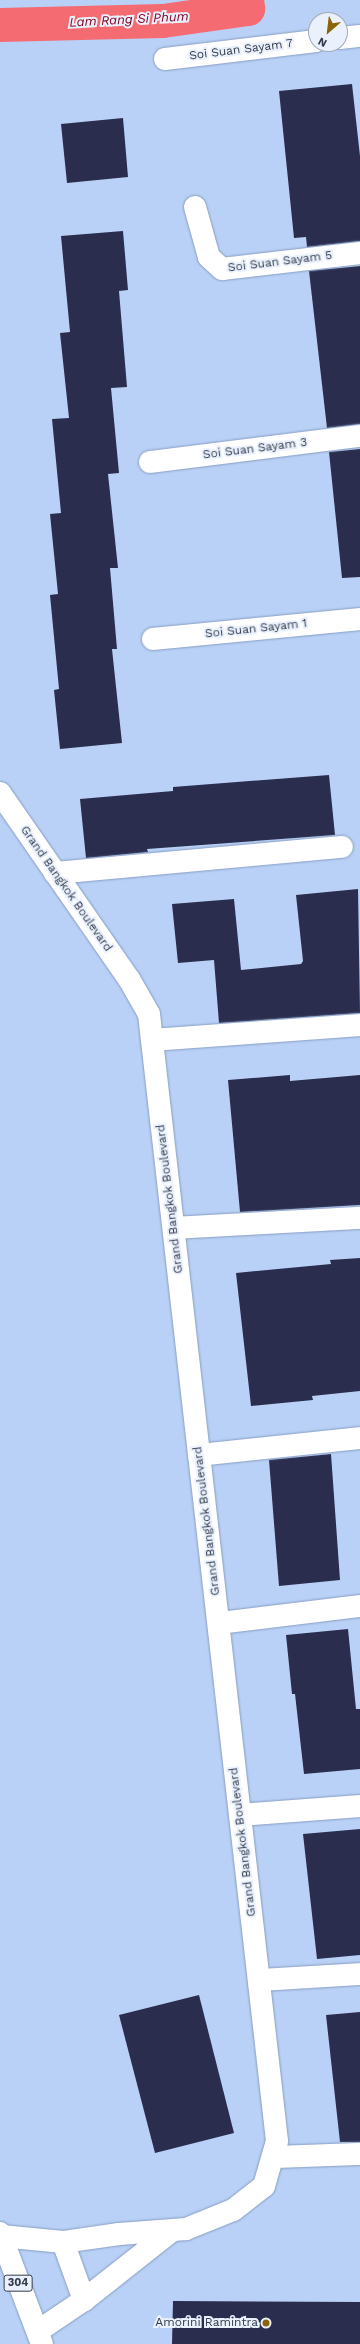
<!DOCTYPE html>
<html>
<head>
<meta charset="utf-8">
<style>
  body { margin:0 }
  #map { position:relative; width:360px; height:2344px; overflow:hidden; background:#bad1f7; font-family:"Work Sans",sans-serif }
  div>[style] { position:absolute }
  .canal>* { height:34px; margin:-17px; padding:0 17px; transform-origin:17px; border-radius:17px; background:#f46b71 }
  .building>* { inset:0; background:#2b2d4e }
  .roads { filter:drop-shadow(0 0 1px #889ec2) drop-shadow(0 0 1px #889ec2) }
  .minor>* { height:22px; margin:-11px; padding:0 11px; transform-origin:11px; border-radius:11px; background:#fff }
  .trunk>* { height:22px; margin:-11px; padding:0 11px; transform-origin:11px; border-radius:11px; background:#fff }
  .dots>* { width:11px; height:11px; translate:-50% -50%; box-sizing:border-box; border:2px solid #eaf1fd; border-radius:50% }
  span { translate:-50% -50%; white-space:nowrap; text-align:center; line-height:1.15; -webkit-text-stroke:4px #eaf1fd; paint-order:stroke }
  .shield-label span { padding:1px 3px; background:#eaf1fd; border:1px solid; border-radius:3px; -webkit-text-stroke-width:0 }
  .shield-label { font-size:11px; color:#333c4c; font-weight:700 }
  .street-label { font-size:12px; color:#333c4c }
  .poi-label { font-size:12px; color:#333c4c }
  .right { translate:-100% -50%; text-align:right }
  .water-label { font-size:13px; color:#890321; font-style:italic }
  .north { position:absolute; left:308px; top:12px; width:40px; height:40px; box-sizing:border-box; background:#eaf1fd; border:1px solid #a1a9b6; border-radius:50%; rotate:208deg; font-size:11px; font-weight:700; line-height:16px; text-align:center; color:#333c4c }
  .north::after { content:''; display:block; margin:auto; width:14px; height:18px; background:#8c6305; clip-path:polygon(50% 0,100% 100%,50% 72%,0 100%) }
</style>
</head>
<body>
<div id="map">
  <div class="canal">
    <i style="left:0;top:25px;width:163px;rotate:-1.4deg"></i>
    <i style="left:163px;top:21px;width:86px;rotate:-8deg"></i>
    <i style="left:248px;top:9px;width:9px;rotate:-96deg"></i>
  </div>
  <div class="building">
    <i style="clip-path:polygon(352px 84px,360px 156px,360px 241px,307px 247px,306px 237px,294px 238px,279px 91px)"></i>
    <i style="clip-path:polygon(123px 118px,128px 177px,67px 183px,61px 124px)"></i>
    <i style="clip-path:polygon(123px 231px,128px 290px,119px 291px,127px 387px,111px 388px,119px 473px,108px 474px,118px 568px,110px 568px,117px 649px,112px 649px,122px 743px,60px 749px,54px 690px,59px 689px,50px 595px,58px 594px,50px 514px,61px 513px,52px 419px,69px 418px,60px 333px,70px 332px,61px 236px)"></i>
    <i style="clip-path:polygon(360px 266px,360px 424px,327px 428px,309px 271px)"></i>
    <i style="clip-path:polygon(360px 449px,360px 577px,342px 578px,329px 452px)"></i>
    <i style="clip-path:polygon(329px 775px,335px 835px,147px 849px,148px 852px,86px 858px,80px 799px,173px 791px,173px 787px)"></i>
    <i style="clip-path:polygon(358px 889px,360px 1013px,219px 1023px,214px 960px,178px 963px,172px 904px,234px 899px,241px 970px,301px 964px,303px 961px,296px 895px)"></i>
    <i style="clip-path:polygon(290px 1075px,290px 1081px,360px 1075px,360px 1205px,240px 1212px,228px 1080px)"></i>
    <i style="clip-path:polygon(360px 1258px,360px 1391px,312px 1396px,313px 1400px,251px 1406px,236px 1273px,331px 1264px,330px 1260px)"></i>
    <i style="clip-path:polygon(331px 1454px,340px 1580px,279px 1586px,269px 1460px)"></i>
    <i style="clip-path:polygon(348px 1629px,356px 1709px,360px 1709px,360px 1769px,304px 1774px,295px 1694px,292px 1694px,286px 1635px)"></i>
    <i style="clip-path:polygon(360px 1829px,360px 1955px,317px 1959px,303px 1834px)"></i>
    <i style="clip-path:polygon(199px 1995px,234px 2133px,155px 2153px,119px 2015px)"></i>
    <i style="clip-path:polygon(360px 2012px,360px 2142px,340px 2142px,326px 2015px)"></i>
    <i style="clip-path:polygon(173px 2301px,360px 2302px,360px 2344px,172px 2344px)"></i>
  </div>
  <div class="roads">
    <div class="minor">
      <i style="left:340px;top:38px;width:20px;rotate:-6deg"></i>
      <i style="left:165px;top:59px;width:152px;rotate:-6.8deg"></i>
      <i style="left:195px;top:207px;width:52px;rotate:74.4deg"></i>
      <i style="left:209px;top:257px;width:18px;rotate:43deg"></i>
      <i style="left:222px;top:269px;width:139px;rotate:-6.6deg"></i>
      <i style="left:150px;top:462px;width:212px;rotate:-7.1deg"></i>
      <i style="left:153px;top:639px;width:208px;rotate:-5.5deg"></i>
      <i style="left:0;top:793px;width:226px;rotate:55.3deg"></i>
      <i style="left:129px;top:979px;width:40px;rotate:60.3deg"></i>
      <i style="left:149px;top:1014px;width:1134px;rotate:83.52deg"></i>
      <i style="left:277px;top:2141px;width:47px;rotate:106.1deg"></i>
      <i style="left:264px;top:2186px;width:39px;rotate:142deg"></i>
      <i style="left:233px;top:2210px;width:51px;rotate:158deg"></i>
      <i style="left:186px;top:2229px;width:67px;rotate:175.7deg"></i>
      <i style="left:119px;top:2234px;width:57px;rotate:171.9deg"></i>
      <i style="left:63px;top:2242px;width:62px;rotate:-174.5deg"></i>
      <i style="left:55px;top:873px;width:288px;rotate:-5.2deg"></i>
      <i style="left:152px;top:1040px;width:209px;rotate:-4.1deg"></i>
      <i style="left:174px;top:1228px;width:186px;rotate:-3.1deg"></i>
      <i style="left:199px;top:1455px;width:162px;rotate:-6deg"></i>
      <i style="left:219px;top:1623px;width:142px;rotate:-6.9deg"></i>
      <i style="left:240px;top:1815px;width:120px;rotate:-4.3deg"></i>
      <i style="left:259px;top:1980px;width:101px;rotate:-3.4deg"></i>
      <i style="left:273px;top:2157px;width:87px;rotate:-2deg"></i>
      <i style="left:63px;top:2242px;width:62px;rotate:70.1deg"></i>
      <i style="left:38px;top:2331px;width:55px;rotate:-34deg"></i>
      <i style="left:84px;top:2300px;width:110px;rotate:-38.3deg"></i>
    </div>
    <div class="trunk">
      <i style="left:0;top:2233px;width:119px;rotate:69.3deg"></i>
    </div>
  </div>
  <div class="dots">
    <i style="left:266px;top:2323px;background:#8c6305"></i>
  </div>
  <div class="shield-label">
    <span style="left:18px;top:2283px">304</span>
  </div>
  <div class="street-label">
    <span style="left:241px;top:50px;rotate:-7deg">Soi Suan Sayam 7</span>
    <span style="left:280px;top:262px;rotate:-7deg">Soi Suan Sayam 5</span>
    <span style="left:255px;top:449px;rotate:-7deg">Soi Suan Sayam 3</span>
    <span style="left:256px;top:629px;rotate:-6deg">Soi Suan Sayam 1</span>
    <span style="left:66px;top:889px;rotate:55deg">Grand Bangkok Boulevard</span>
    <span style="left:170px;top:1199px;rotate:-97deg">Grand Bangkok Boulevard</span>
    <span style="left:207px;top:1521px;rotate:-97deg">Grand Bangkok Boulevard</span>
    <span style="left:243px;top:1842px;rotate:-97deg">Grand Bangkok Boulevard</span>
  </div>
  <div class="poi-label">
    <span class="right" style="left:258px;top:2323px">Amorini Ramintra</span>
  </div>
  <div class="water-label">
    <span style="left:129px;top:20px;rotate:-3deg">Lam Rang Si Phum</span>
  </div>
  <div class="north">N</div>
</div>
</body>
</html>
